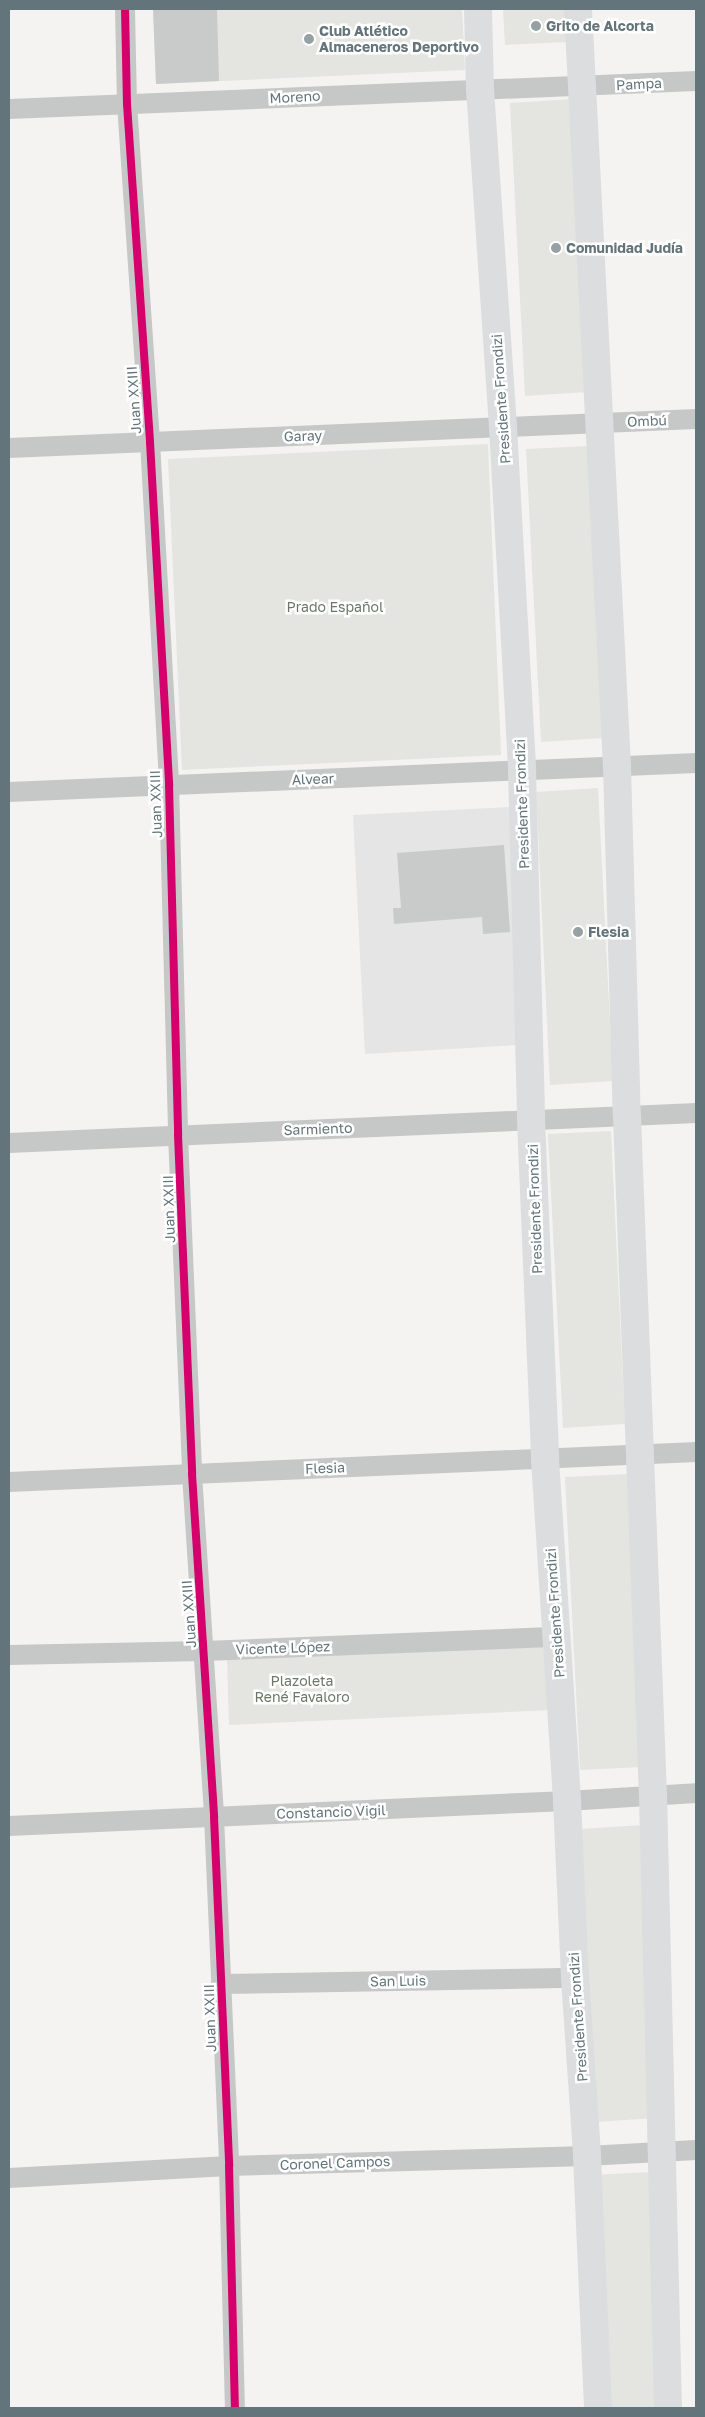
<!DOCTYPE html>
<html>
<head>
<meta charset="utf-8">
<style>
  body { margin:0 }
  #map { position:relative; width:705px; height:2417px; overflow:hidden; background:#f4f3f2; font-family:"Golos Text",sans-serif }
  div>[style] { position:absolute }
  .built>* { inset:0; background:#e4e5e4 }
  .green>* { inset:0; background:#e4e5e0 }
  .building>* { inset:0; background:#c9caca }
  .street>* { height:20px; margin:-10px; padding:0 10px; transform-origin:10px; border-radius:10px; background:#c6c8c8 }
  .secondary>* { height:28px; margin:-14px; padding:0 14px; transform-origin:14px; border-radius:14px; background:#dcddde }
  .cycleway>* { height:8px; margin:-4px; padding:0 4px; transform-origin:4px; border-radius:4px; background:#d6006c }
  .dots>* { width:14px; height:14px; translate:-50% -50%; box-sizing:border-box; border:2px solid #fff; border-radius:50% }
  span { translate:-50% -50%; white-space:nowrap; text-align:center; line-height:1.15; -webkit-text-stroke:5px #fff; paint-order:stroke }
  .poi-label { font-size:14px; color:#63757a; font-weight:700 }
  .left { translate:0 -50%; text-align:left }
  .street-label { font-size:14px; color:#63757a }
  .park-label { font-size:14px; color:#6d7765 }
  .frame { position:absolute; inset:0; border:10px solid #63757a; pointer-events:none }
</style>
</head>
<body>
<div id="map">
  <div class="built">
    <i style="clip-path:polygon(511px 807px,517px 1045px,365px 1054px,353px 815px)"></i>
  </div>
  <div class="green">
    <i style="clip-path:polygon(153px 9px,462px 9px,465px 70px,156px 84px)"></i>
    <i style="clip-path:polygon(503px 9px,566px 9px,567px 42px,505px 45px)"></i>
    <i style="clip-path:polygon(573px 99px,587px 392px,525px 396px,510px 103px)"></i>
    <i style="clip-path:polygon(488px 444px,501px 755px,182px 770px,168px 459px)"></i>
    <i style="clip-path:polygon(589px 446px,603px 738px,541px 742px,526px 449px)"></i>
    <i style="clip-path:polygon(598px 788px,613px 1081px,550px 1085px,536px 792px)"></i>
    <i style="clip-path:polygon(611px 1131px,625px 1424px,563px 1428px,548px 1134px)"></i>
    <i style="clip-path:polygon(627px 1474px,642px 1767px,580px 1770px,565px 1477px)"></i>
    <i style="clip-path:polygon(550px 1645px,553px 1710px,229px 1725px,227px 1659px)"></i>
    <i style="clip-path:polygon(643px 1825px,657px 2118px,595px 2122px,580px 1829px)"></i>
    <i style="clip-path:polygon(652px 2172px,664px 2408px,601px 2408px,590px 2175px)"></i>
  </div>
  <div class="building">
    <i style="clip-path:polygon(153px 9px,217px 9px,219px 81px,156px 84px)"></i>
    <i style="clip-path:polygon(504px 845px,510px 932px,483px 934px,482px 917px,394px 924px,393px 908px,401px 908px,397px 853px)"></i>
  </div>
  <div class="street">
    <i style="left:125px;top:9px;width:95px;rotate:88.8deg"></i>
    <i style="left:127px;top:104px;width:339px;rotate:86.1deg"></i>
    <i style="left:150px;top:442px;width:344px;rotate:86.8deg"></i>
    <i style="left:169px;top:785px;width:350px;rotate:88.5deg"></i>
    <i style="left:178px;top:1135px;width:339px;rotate:87.6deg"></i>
    <i style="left:192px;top:1474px;width:344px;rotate:86.3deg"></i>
    <i style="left:214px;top:1817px;width:349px;rotate:87.5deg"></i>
    <i style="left:229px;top:2166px;width:242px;rotate:88.6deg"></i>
    <i style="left:9px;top:109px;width:688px;rotate:-2.33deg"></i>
    <i style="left:9px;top:448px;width:688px;rotate:-2.42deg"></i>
    <i style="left:9px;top:792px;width:688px;rotate:-2.42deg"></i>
    <i style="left:9px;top:1143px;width:688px;rotate:-2.5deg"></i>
    <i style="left:9px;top:1482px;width:688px;rotate:-2.5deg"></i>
    <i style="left:9px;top:1655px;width:195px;rotate:-1.2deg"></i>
    <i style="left:204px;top:1651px;width:353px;rotate:-2.3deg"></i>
    <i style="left:9px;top:1826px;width:559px;rotate:-2.57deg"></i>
    <i style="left:567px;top:1801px;width:129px;rotate:-3.5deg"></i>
    <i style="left:221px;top:1984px;width:354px;rotate:-1deg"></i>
    <i style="left:9px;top:2178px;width:220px;rotate:-3.1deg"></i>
    <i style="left:229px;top:2166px;width:358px;rotate:-1.6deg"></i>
    <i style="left:587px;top:2156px;width:109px;rotate:-3.2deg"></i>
  </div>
  <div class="secondary">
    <i style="left:478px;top:9px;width:80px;rotate:88.6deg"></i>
    <i style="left:480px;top:89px;width:339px;rotate:86.1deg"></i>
    <i style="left:503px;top:427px;width:344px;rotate:86.8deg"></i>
    <i style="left:522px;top:770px;width:350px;rotate:88.5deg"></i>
    <i style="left:531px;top:1120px;width:339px;rotate:87.6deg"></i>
    <i style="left:545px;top:1459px;width:343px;rotate:86.3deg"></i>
    <i style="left:567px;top:1801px;width:177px;rotate:87.4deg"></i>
    <i style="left:575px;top:1978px;width:178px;rotate:86.1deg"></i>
    <i style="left:587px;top:2156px;width:252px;rotate:87.5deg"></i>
    <i style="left:578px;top:9px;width:758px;rotate:87.05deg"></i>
    <i style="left:617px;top:766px;width:350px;rotate:88.4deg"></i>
    <i style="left:627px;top:1116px;width:679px;rotate:87.81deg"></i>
    <i style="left:653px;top:1795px;width:613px;rotate:88.6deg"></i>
  </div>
  <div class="cycleway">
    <i style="left:125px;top:9px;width:95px;rotate:88.8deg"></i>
    <i style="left:127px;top:104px;width:339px;rotate:86.1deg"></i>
    <i style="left:150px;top:442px;width:344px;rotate:86.8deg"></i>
    <i style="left:169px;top:785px;width:350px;rotate:88.5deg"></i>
    <i style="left:178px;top:1135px;width:339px;rotate:87.6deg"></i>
    <i style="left:192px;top:1474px;width:344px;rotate:86.3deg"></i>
    <i style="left:214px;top:1817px;width:349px;rotate:87.5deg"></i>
    <i style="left:229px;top:2166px;width:242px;rotate:88.6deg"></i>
  </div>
  <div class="dots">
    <i style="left:536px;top:26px;background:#96a1a4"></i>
    <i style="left:309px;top:39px;background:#96a1a4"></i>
    <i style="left:556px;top:248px;background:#96a1a4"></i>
    <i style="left:578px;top:932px;background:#96a1a4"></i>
  </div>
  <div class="poi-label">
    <span class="left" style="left:546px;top:26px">Grito de Alcorta</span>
    <span class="left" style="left:319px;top:39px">Club Atlético<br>Almaceneros Deportivo</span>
    <span class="left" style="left:566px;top:248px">Comunidad Judía</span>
    <span class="left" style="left:588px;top:932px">Flesia</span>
  </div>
  <div class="street-label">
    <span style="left:639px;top:84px;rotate:-3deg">Pampa</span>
    <span style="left:295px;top:97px;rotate:-3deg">Moreno</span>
    <span style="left:501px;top:399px;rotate:-94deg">Presidente Frondizi</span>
    <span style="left:134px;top:400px;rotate:-94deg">Juan XXIII</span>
    <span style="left:647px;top:421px;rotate:-2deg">Ombú</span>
    <span style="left:303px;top:436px;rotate:-2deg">Garay</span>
    <span style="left:313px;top:779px;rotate:-2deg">Alvear</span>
    <span style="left:156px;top:804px;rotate:-92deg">Juan XXIII</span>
    <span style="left:522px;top:804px;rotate:-92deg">Presidente Frondizi</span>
    <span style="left:318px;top:1129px;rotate:-2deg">Sarmiento</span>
    <span style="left:169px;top:1209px;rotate:-92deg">Juan XXIII</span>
    <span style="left:535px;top:1209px;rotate:-92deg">Presidente Frondizi</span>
    <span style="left:325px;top:1468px;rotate:-2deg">Flesia</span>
    <span style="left:555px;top:1613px;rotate:-94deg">Presidente Frondizi</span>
    <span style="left:189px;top:1614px;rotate:-94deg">Juan XXIII</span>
    <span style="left:283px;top:1648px;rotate:-2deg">Vicente López</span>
    <span style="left:331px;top:1812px;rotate:-2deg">Constancio Vigil</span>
    <span style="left:398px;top:1981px;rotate:-1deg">San Luis</span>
    <span style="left:578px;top:2017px;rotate:-94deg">Presidente Frondizi</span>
    <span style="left:210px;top:2018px;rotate:-92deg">Juan XXIII</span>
    <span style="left:335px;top:2163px;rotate:-2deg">Coronel Campos</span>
  </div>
  <div class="park-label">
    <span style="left:335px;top:607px">Prado Español</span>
    <span style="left:302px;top:1689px">Plazoleta<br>René Favaloro</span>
  </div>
  <div class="frame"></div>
</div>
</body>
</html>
